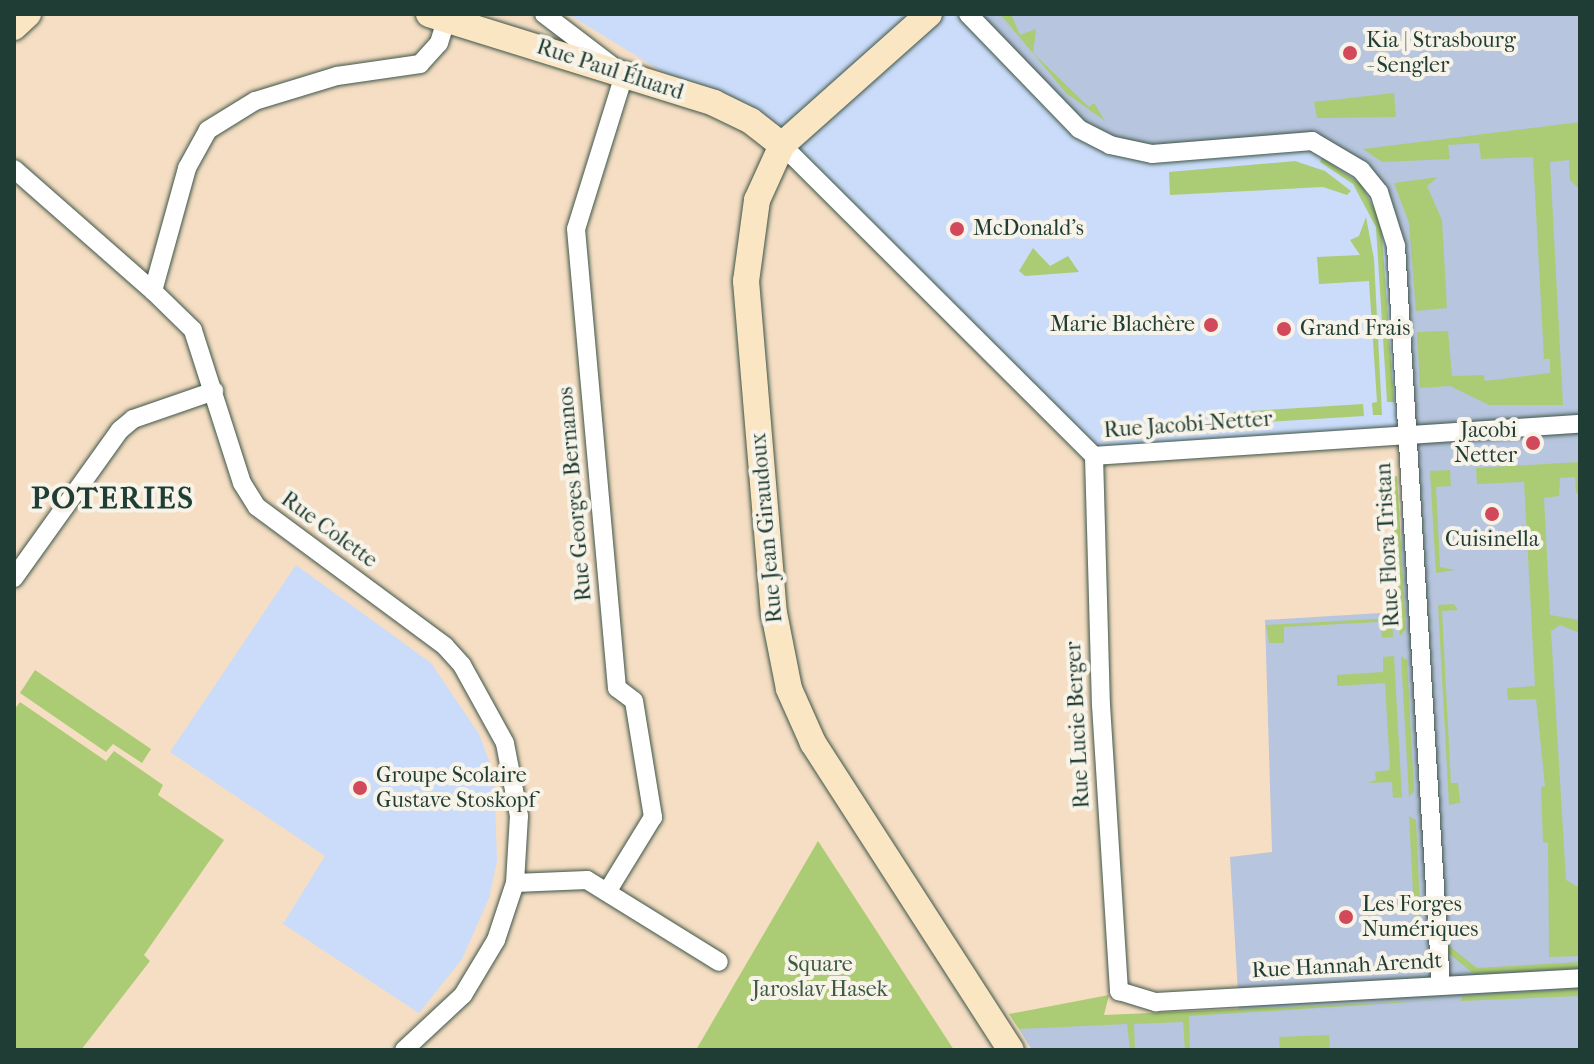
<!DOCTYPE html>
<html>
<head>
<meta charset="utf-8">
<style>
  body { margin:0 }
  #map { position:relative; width:1594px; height:1064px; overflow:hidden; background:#f5dec3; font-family:"IM FELL French Canon",serif }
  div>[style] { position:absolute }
  .built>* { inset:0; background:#cadcf9 }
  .industrial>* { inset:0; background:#b7c5de }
  .green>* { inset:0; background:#abcc74 }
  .roads { filter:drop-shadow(0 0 2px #3f5549) drop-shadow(0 0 2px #3f5549) }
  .street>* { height:18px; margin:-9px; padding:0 9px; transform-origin:9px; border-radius:9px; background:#fff }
  .secondary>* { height:26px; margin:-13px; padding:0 13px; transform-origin:13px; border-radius:13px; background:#fbe6c4 }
  .dots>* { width:22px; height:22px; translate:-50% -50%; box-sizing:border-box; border:4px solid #f7f3e8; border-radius:50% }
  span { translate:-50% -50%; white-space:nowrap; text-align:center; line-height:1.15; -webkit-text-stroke:8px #f7f3e8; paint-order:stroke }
  .poi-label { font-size:22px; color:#1f3d34 }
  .left { translate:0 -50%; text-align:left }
  .right { translate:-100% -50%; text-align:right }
  .street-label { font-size:22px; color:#1f3d34 }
  .park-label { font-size:22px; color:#3b5a41 }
  .district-label { font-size:30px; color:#1f3d34; font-weight:700; letter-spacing:2px }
  .frame { position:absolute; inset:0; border:16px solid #1f3d34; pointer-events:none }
</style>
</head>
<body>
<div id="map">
  <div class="built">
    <i style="clip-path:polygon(568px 14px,968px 14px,1291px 141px,1338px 152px,1390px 219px,1406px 436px,1094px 456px,782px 145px)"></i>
    <i style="clip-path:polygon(296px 565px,431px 663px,479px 734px,494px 774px,497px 861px,489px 898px,462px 959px,419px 1013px,283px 924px,325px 856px,170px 752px)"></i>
  </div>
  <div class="industrial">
    <i style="clip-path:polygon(968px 14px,1580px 14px,1580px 1050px,1032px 1050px,1019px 1029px,1128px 1016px,1239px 1010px,1230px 857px,1272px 852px,1265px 620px,1397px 612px,1406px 436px,1396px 246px,1379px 192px,1312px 141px,1178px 153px,1096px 138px)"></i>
  </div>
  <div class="green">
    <i style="clip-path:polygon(1000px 14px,1011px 14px,1020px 35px,1036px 29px,1033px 53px,1089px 107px,1094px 103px,1105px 121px,1067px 94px)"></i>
    <i style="clip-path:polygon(1394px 93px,1396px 117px,1317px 118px,1314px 102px)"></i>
    <i style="clip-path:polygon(1580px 122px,1580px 190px,1570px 180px,1569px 160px,1550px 162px,1563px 405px,1489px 405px,1450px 386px,1420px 388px,1417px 332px,1448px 331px,1452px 376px,1484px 375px,1485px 381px,1550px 373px,1550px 359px,1544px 359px,1533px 157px,1481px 159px,1479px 143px,1448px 145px,1450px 159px,1382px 162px,1363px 149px)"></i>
    <i style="clip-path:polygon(1322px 158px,1361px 184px,1381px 222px,1394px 402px,1387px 402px,1376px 227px,1353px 184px,1320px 162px)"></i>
    <i style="clip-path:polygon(1295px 161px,1325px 171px,1351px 191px,1347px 195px,1323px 187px,1170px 195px,1169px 172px)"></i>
    <i style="clip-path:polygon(1438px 177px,1427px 186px,1442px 220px,1447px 308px,1416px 311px,1409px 223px,1394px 183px)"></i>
    <i style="clip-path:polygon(1366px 217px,1374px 259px,1382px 415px,1373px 415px,1372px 403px,1377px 402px,1369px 281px,1319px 284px,1317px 257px,1360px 255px,1350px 240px,1359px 236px)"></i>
    <i style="clip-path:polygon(1033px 248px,1050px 266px,1068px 256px,1079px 272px,1025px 276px,1019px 271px)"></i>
    <i style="clip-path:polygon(1363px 404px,1364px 416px,1235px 424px,1234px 412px)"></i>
    <i style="clip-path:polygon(1580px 462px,1580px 493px,1576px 493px,1575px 477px,1560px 478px,1559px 496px,1544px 498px,1550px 615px,1580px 620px,1580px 633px,1560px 625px,1551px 631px,1566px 880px,1580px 888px,1580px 956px,1549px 957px,1548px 843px,1543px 842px,1541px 787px,1545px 786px,1536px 699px,1508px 700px,1507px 688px,1535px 686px,1524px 482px,1477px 484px,1476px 468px)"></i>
    <i style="clip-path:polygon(1450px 470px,1451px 486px,1436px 487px,1440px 567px,1455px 570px,1436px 573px,1430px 471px)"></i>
    <i style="clip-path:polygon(1397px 476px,1406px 629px,1400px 636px,1391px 477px)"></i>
    <i style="clip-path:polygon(1454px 604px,1458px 610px,1442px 611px,1451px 783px,1458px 783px,1460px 802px,1467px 801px,1449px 805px,1438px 605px)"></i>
    <i style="clip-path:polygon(1392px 618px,1393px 637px,1382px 638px,1380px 622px,1284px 627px,1284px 643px,1269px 643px,1266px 625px)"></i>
    <i style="clip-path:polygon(1394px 656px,1402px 797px,1393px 798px,1392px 782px,1368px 783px,1376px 780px,1375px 772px,1390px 770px,1385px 683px,1337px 686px,1337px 675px,1383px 672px,1383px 657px)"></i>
    <i style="clip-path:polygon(1401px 656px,1407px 660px,1414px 791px,1409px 797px)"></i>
    <i style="clip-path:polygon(35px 670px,151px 749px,142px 763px,113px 744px,106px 752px,20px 693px)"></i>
    <i style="clip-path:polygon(20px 702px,106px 761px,114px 751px,163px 785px,158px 795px,224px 840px,144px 955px,150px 961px,81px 1050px,14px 1050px,14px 710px)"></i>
    <i style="clip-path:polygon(1409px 816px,1416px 820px,1421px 929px,1415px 929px)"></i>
    <i style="clip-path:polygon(818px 841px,954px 1050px,696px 1050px)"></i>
    <i style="clip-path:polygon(1443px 941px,1477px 968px,1580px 962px,1580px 968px,1474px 974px,1447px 952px)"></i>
    <i style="clip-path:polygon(1580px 989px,1580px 996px,1460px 1001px,1463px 996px)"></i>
    <i style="clip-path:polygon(1109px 995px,1104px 1015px,1442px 1000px,1189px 1016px,1190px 1050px,1185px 1050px,1183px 1022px,1134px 1024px,1135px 1050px,1130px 1050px,1127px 1024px,1019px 1029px,1009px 1014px)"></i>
    <i style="clip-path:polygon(1329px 1035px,1330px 1050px,1280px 1050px,1279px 1037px)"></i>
  </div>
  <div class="roads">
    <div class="street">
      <i style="left:544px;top:14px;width:101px;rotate:37.3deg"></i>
      <i style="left:624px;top:75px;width:161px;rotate:107.3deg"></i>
      <i style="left:576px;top:229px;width:461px;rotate:84.9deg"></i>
      <i style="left:617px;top:688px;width:21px;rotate:37deg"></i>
      <i style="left:634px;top:701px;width:118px;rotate:80.7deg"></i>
      <i style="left:653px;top:817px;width:88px;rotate:121.5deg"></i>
      <i style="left:968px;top:14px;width:160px;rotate:46deg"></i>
      <i style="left:1079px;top:129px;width:35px;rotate:27deg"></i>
      <i style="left:1110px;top:145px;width:43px;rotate:12.1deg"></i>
      <i style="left:1152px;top:154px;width:161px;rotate:-4.6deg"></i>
      <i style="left:1312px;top:141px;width:57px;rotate:30.6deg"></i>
      <i style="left:1361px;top:170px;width:28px;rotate:51deg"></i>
      <i style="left:1379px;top:192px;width:57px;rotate:72.5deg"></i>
      <i style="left:1396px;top:246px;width:740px;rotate:86.52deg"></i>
      <i style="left:782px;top:145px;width:441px;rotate:44.9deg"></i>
      <i style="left:14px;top:169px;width:185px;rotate:41.3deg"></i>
      <i style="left:1094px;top:456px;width:249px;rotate:88.4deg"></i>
      <i style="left:1101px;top:705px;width:287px;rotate:86.4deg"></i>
      <i style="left:1119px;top:991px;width:39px;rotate:17deg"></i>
      <i style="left:1156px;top:1002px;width:425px;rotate:-3.2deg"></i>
      <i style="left:1094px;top:456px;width:487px;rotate:-3.8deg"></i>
      <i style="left:14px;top:578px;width:182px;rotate:-54.4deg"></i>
      <i style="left:120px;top:430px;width:17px;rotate:-40deg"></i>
      <i style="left:133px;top:419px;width:86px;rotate:-19.1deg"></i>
      <i style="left:515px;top:883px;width:72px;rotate:-2.4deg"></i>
      <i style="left:587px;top:880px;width:155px;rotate:31.8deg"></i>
      <i style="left:404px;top:1050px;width:81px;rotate:-43deg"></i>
      <i style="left:463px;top:995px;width:64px;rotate:-59deg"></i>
      <i style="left:496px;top:940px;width:60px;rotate:-71.6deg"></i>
      <i style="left:515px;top:883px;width:67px;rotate:-86.6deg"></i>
      <i style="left:519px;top:816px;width:74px;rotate:-100.9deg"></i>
      <i style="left:505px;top:743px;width:89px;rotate:-118.9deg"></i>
      <i style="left:462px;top:665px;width:25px;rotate:-132deg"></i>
      <i style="left:445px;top:646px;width:234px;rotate:-143.5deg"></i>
      <i style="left:257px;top:507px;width:28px;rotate:-122deg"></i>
      <i style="left:242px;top:483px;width:161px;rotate:-107.8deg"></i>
      <i style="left:193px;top:330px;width:56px;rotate:-135.7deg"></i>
      <i style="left:153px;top:291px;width:128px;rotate:-74.5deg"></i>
      <i style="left:187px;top:168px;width:43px;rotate:-61.1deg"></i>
      <i style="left:208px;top:130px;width:55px;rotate:-31.7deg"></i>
      <i style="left:255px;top:101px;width:86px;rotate:-17deg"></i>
      <i style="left:337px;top:76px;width:84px;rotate:-8.2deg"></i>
      <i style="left:420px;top:64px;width:28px;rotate:-48deg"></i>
      <i style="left:439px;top:43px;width:30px;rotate:-73deg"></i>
    </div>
    <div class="secondary">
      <i style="left:429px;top:14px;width:299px;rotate:17.3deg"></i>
      <i style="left:714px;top:103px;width:41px;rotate:25.9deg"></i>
      <i style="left:751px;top:121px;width:39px;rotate:38deg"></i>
      <i style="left:929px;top:14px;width:197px;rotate:138.3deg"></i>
      <i style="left:782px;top:145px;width:60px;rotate:114.4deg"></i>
      <i style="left:757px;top:200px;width:82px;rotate:97.7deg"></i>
      <i style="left:746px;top:281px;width:333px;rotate:85.2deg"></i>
      <i style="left:774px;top:613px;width:77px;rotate:78.8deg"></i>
      <i style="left:789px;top:689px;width:59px;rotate:66deg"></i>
      <i style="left:813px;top:743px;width:365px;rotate:57.2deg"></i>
      <i style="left:14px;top:27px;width:19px;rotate:-43deg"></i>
    </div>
  </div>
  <div class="dots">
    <i style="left:1350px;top:53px;background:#d1495b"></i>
    <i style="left:957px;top:229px;background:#d1495b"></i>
    <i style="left:1211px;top:325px;background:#d1495b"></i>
    <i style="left:1284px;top:329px;background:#d1495b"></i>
    <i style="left:1533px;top:443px;background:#d1495b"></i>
    <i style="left:1492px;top:514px;background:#d1495b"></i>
    <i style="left:360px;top:788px;background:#d1495b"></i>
    <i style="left:1346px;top:917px;background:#d1495b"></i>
  </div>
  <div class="poi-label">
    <span class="left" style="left:1366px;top:53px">Kia | Strasbourg<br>- Sengler</span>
    <span class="left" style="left:973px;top:229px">McDonald's</span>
    <span class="right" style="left:1195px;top:325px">Marie Blachère</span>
    <span class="left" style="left:1300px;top:329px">Grand Frais</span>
    <span class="right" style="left:1517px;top:443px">Jacobi<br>Netter</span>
    <span style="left:1492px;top:540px">Cuisinella</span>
    <span class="left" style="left:376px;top:788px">Groupe Scolaire<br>Gustave Stoskopf</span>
    <span class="left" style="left:1362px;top:917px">Les Forges<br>Numériques</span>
  </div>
  <div class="street-label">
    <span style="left:610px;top:70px;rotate:18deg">Rue Paul Éluard</span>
    <span style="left:1188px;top:425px;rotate:-4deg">Rue Jacobi-Netter</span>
    <span style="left:575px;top:494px;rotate:-95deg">Rue Georges Bernanos</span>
    <span style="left:767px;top:528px;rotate:-95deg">Rue Jean Giraudoux</span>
    <span style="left:329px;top:530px;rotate:36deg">Rue Colette</span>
    <span style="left:1388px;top:545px;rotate:-93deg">Rue Flora Tristan</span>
    <span style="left:1078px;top:725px;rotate:-93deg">Rue Lucie Berger</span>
    <span style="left:1347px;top:966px;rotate:-3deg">Rue Hannah Arendt</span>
  </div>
  <div class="park-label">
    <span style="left:820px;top:977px">Square<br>Jaroslav Hasek</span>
  </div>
  <div class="district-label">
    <span style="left:113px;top:499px">POTERIES</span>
  </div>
  <div class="frame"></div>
</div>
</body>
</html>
